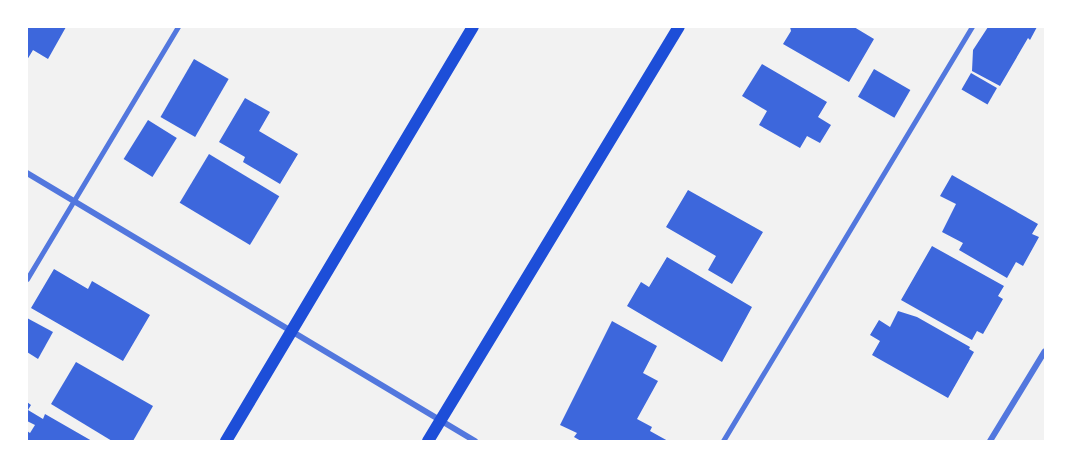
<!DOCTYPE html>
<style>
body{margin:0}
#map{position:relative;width:1072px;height:468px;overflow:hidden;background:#f2f2f2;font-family:Mulish,sans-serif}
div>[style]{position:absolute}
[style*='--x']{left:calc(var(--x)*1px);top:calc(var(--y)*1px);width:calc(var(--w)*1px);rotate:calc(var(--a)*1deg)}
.building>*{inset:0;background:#3d67dc;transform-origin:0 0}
.service>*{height:4.5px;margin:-2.25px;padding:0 2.25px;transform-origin:2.25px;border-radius:2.25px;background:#5277de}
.minor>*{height:6px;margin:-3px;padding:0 3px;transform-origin:3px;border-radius:3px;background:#5277de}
.secondary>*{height:12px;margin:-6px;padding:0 6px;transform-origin:6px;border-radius:6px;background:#1d4ed8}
span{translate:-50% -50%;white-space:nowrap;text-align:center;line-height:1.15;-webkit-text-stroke:4.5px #fff;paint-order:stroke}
.frame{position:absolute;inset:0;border:28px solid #fff;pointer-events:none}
</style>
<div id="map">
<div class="building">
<i style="clip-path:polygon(27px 27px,66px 27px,48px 59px,33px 50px,27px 60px)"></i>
<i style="clip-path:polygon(790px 27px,854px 27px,874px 39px,849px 82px,783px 44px,791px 31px)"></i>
<i style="clip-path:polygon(988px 27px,1037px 27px,1030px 40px,1028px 38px,1000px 86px,972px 71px,973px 50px)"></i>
<i style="left:194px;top:59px;width:40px;height:67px;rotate:30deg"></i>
<i style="clip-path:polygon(762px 64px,827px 102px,818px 117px,831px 125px,820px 143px,807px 136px,800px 148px,759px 125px,767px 111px,742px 96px)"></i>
<i style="left:874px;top:69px;width:42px;height:32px;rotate:30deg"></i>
<i style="left:971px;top:73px;width:30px;height:19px;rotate:30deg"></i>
<i style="clip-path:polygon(245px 98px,270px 112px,259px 131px,298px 154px,280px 184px,243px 162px,245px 157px,219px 142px)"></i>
<i style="left:148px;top:120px;width:34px;height:46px;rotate:32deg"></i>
<i style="left:209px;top:154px;width:82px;height:57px;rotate:31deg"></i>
<i style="clip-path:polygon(952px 175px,1038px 224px,1032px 234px,1039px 237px,1023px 266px,1016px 262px,1007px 278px,959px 250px,963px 243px,942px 232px,956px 204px,940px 196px)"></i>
<i style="clip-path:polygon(688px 190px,763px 232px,732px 284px,708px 270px,716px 256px,666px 227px)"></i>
<i style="clip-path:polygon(932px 246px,1004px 286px,998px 296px,1003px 299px,983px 334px,977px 331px,972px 340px,901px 300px)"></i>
<i style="clip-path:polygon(667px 257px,752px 307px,722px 362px,627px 306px,641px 282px,649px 287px)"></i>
<i style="clip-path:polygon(54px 269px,88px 289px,92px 281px,150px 315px,123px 361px,31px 308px)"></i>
<i style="clip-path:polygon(898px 311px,917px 317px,970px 347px,969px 349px,974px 352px,948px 398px,872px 355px,880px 341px,870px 335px,879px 320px,890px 327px)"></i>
<i style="clip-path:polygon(27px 318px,53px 332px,38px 359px,27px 352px)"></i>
<i style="clip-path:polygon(612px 321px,657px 346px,643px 373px,658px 381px,637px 419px,652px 427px,650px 431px,668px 441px,581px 441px,574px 437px,577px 433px,560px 425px)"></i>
<i style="clip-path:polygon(76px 362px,153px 406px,133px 441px,112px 441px,51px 404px)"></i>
<i style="clip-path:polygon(27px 402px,31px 405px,28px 410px,43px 419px,45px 414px,92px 441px,27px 441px,27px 431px,30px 433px,35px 425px,27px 421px)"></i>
</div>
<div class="service">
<i style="--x:27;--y:279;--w:294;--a:-59.1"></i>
<i style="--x:723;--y:441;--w:483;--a:-59"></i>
</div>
<div class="minor">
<i style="--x:27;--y:173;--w:522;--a:30.89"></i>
<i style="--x:990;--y:441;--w:105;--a:-58.6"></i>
</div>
<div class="secondary">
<i style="--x:226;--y:441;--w:482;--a:-59.2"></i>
<i style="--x:428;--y:441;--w:484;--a:-58.8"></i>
</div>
<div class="frame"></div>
</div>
